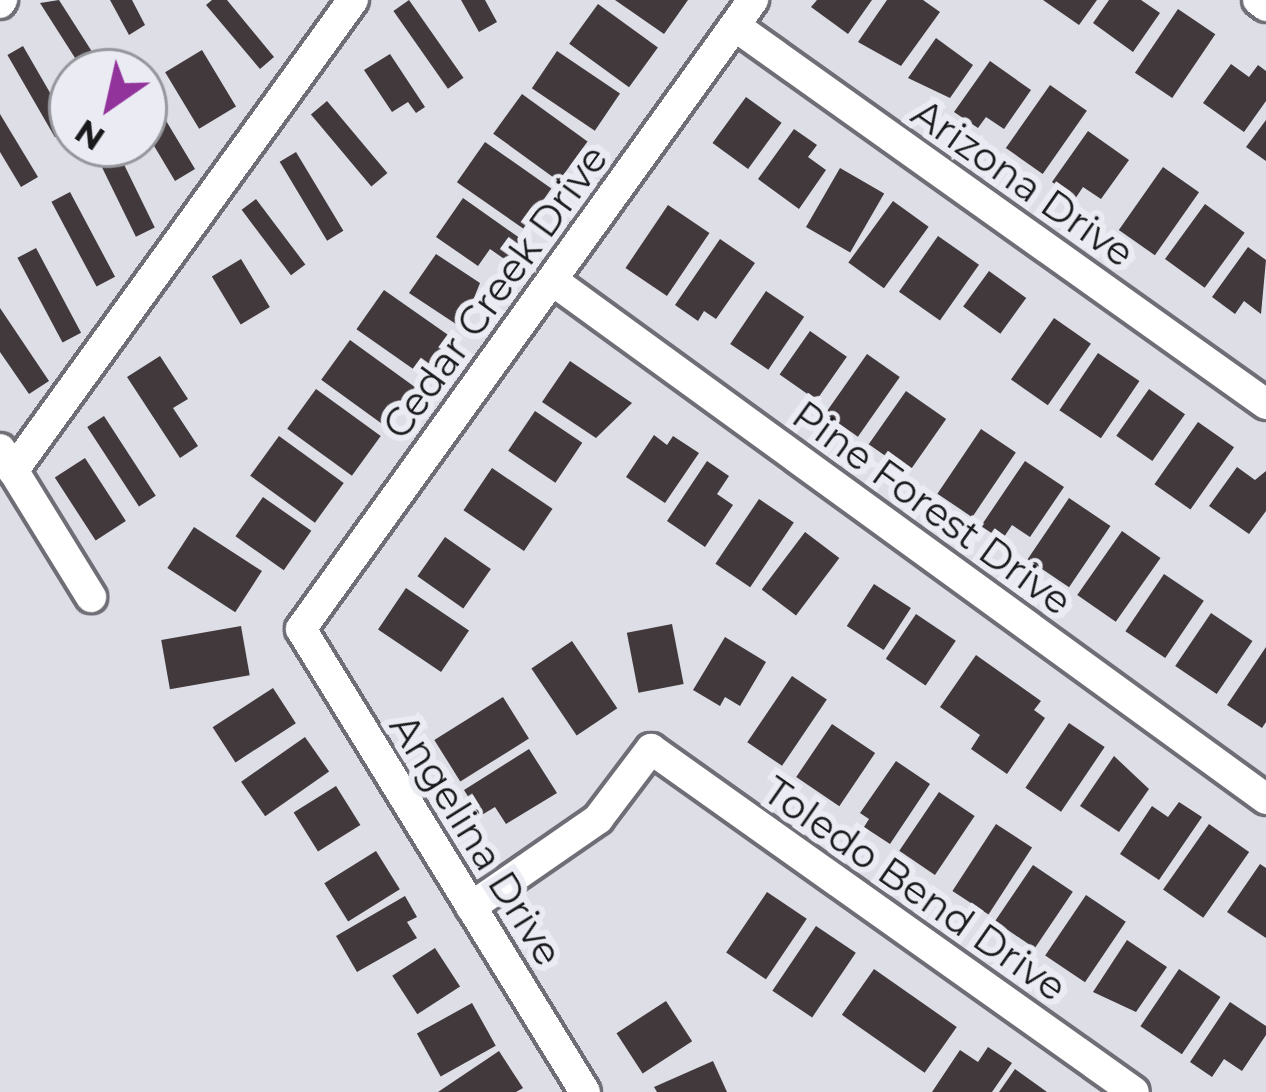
<!DOCTYPE html>
<style>
body{margin:0}
#map{position:relative;width:1266px;height:1092px;overflow:hidden;background:#dedee7;font-family:Montserrat,sans-serif}
div>[style]{position:absolute}
[style*='--x']{left:calc(var(--x)*1px);top:calc(var(--y)*1px);width:calc(var(--w)*1px);rotate:calc(var(--a)*1deg)}
.building>*{inset:0;background:#41393c;transform-origin:0 0}
.roads{filter:drop-shadow(3px 0 #6f6e76) drop-shadow(-3px 0 #6f6e76) drop-shadow(0 3px #6f6e76) drop-shadow(0 -3px #6f6e76)}
.minor>*{height:30px;margin:-15px;padding:0 15px;transform-origin:15px;border-radius:15px;background:#fff}
span{translate:-50% -50%;white-space:nowrap;text-align:center;line-height:1.15;-webkit-text-stroke:12px #ebebf4;paint-order:stroke}
.street-label{font-size:39px;color:#19191c}
.north{position:absolute;left:48px;top:48px;width:120px;height:120px;box-sizing:border-box;background:#ebebf4;border:3px solid #97979e;border-radius:50%;rotate:214deg;font-size:33px;font-weight:700;line-height:48px;text-align:center;color:#19191c}
.north::after{content:'';display:block;margin:auto;width:42px;height:54px;background:#92339c;clip-path:polygon(50% 0,100% 100%,50% 72%,0 100%)}
</style>
<div id="map">
<div class="building">
<i style="clip-path:polygon(59px 0,105px 72px,84px 72px,40px 3px)"></i>
<i style="clip-path:polygon(110px 0,132px 0,145px 25px,129px 35px)"></i>
<i style="clip-path:polygon(212px 0,227px 0,274px 57px,260px 69px,206px 5px)"></i>
<i style="left:409px;top:0;width:95px;height:19px;rotate:55deg"></i>
<i style="clip-path:polygon(461px 0,485px 0,497px 22px,479px 32px)"></i>
<i style="clip-path:polygon(615px 0,688px 0,664px 34px)"></i>
<i style="clip-path:polygon(817px 0,872px 0,848px 34px,811px 7px)"></i>
<i style="clip-path:polygon(887px 0,923px 0,940px 12px,901px 66px,858px 42px)"></i>
<i style="clip-path:polygon(1043px 0,1097px 0,1079px 25px)"></i>
<i style="clip-path:polygon(1109px 0,1141px 0,1160px 13px,1133px 52px,1093px 23px)"></i>
<i style="left:598px;top:4px;width:74px;height:49px;rotate:36deg"></i>
<i style="left:1178px;top:9px;width:45px;height:77px;rotate:34deg"></i>
<i style="clip-path:polygon(936px 38px,973px 65px,950px 98px,908px 78px)"></i>
<i style="left:23px;top:46px;width:95px;height:18px;rotate:60deg"></i>
<i style="left:202px;top:50px;width:66px;height:43px;rotate:59deg"></i>
<i style="left:557px;top:51px;width:76px;height:45px;rotate:34deg"></i>
<i style="clip-path:polygon(390px 54px,425px 107px,416px 113px,408px 102px,392px 112px,364px 70px)"></i>
<i style="clip-path:polygon(990px 61px,1031px 90px,1004px 129px,986px 117px,978px 128px,954px 112px)"></i>
<i style="clip-path:polygon(1231px 64px,1249px 77px,1258px 65px,1266px 71px,1266px 101px,1244px 132px,1203px 103px)"></i>
<i style="clip-path:polygon(144px 84px,195px 169px,175px 181px,144px 129px)"></i>
<i style="left:1050px;top:85px;width:45px;height:77px;rotate:35deg"></i>
<i style="left:522px;top:94px;width:81px;height:49px;rotate:36deg"></i>
<i style="left:746px;top:97px;width:44px;height:57px;rotate:36deg"></i>
<i style="left:327px;top:101px;width:94px;height:21px;rotate:50deg"></i>
<i style="clip-path:polygon(0 114px,38px 177px,21px 187px,0 152px)"></i>
<i style="clip-path:polygon(1266px 120px,1266px 161px,1246px 147px)"></i>
<i style="clip-path:polygon(794px 129px,817px 145px,808px 157px,826px 170px,799px 209px,758px 179px)"></i>
<i style="clip-path:polygon(1088px 131px,1129px 160px,1101px 199px,1083px 187px,1075px 199px,1052px 182px)"></i>
<i style="left:485px;top:142px;width:81px;height:49px;rotate:35deg"></i>
<i style="left:114px;top:144px;width:93px;height:21px;rotate:64deg"></i>
<i style="left:296px;top:152px;width:92px;height:19px;rotate:59deg"></i>
<i style="left:1163px;top:167px;width:44px;height:77px;rotate:35deg"></i>
<i style="left:840px;top:168px;width:51px;height:68px;rotate:30deg"></i>
<i style="left:70px;top:192px;width:96px;height:21px;rotate:62deg"></i>
<i style="clip-path:polygon(463px 198px,524px 241px,510px 263px,490px 249px,478px 266px,436px 237px)"></i>
<i style="left:256px;top:199px;width:82px;height:18px;rotate:53deg"></i>
<i style="left:893px;top:201px;width:44px;height:76px;rotate:36deg"></i>
<i style="left:1205px;top:204px;width:49px;height:68px;rotate:36deg"></i>
<i style="left:668px;top:205px;width:50px;height:76px;rotate:34deg"></i>
<i style="left:938px;top:236px;width:50px;height:68px;rotate:35deg"></i>
<i style="clip-path:polygon(720px 239px,755px 263px,716px 319px,704px 311px,698px 321px,675px 305px)"></i>
<i style="clip-path:polygon(1248px 247px,1266px 260px,1261px 314px,1244px 301px,1235px 314px,1212px 297px)"></i>
<i style="left:36px;top:248px;width:96px;height:21px;rotate:62deg"></i>
<i style="clip-path:polygon(436px 254px,480px 283px,462px 328px,409px 293px)"></i>
<i style="left:241px;top:259px;width:56px;height:34px;rotate:59deg"></i>
<i style="left:989px;top:271px;width:46px;height:44px;rotate:36deg"></i>
<i style="left:384px;top:290px;width:84px;height:48px;rotate:35deg"></i>
<i style="left:766px;top:291px;width:46px;height:64px;rotate:34deg"></i>
<i style="clip-path:polygon(0 308px,49px 381px,29px 394px,0 352px)"></i>
<i style="left:1054px;top:318px;width:45px;height:75px;rotate:35deg"></i>
<i style="left:810px;top:331px;width:45px;height:53px;rotate:35deg"></i>
<i style="left:350px;top:340px;width:81px;height:49px;rotate:36deg"></i>
<i style="left:1098px;top:353px;width:50px;height:69px;rotate:34deg"></i>
<i style="left:867px;top:354px;width:40px;height:73px;rotate:35deg"></i>
<i style="clip-path:polygon(160px 356px,188px 399px,173px 408px,198px 446px,180px 458px,127px 377px)"></i>
<i style="clip-path:polygon(570px 361px,632px 403px,596px 438px,542px 402px)"></i>
<i style="left:316px;top:389px;width:80px;height:49px;rotate:36deg"></i>
<i style="left:1149px;top:389px;width:44px;height:57px;rotate:35deg"></i>
<i style="left:906px;top:391px;width:49px;height:65px;rotate:35deg"></i>
<i style="left:535px;top:411px;width:57px;height:48px;rotate:34deg"></i>
<i style="left:104px;top:416px;width:95px;height:20px;rotate:57deg"></i>
<i style="left:1198px;top:422px;width:44px;height:76px;rotate:35deg"></i>
<i style="left:981px;top:429px;width:42px;height:78px;rotate:34deg"></i>
<i style="clip-path:polygon(654px 435px,667px 445px,673px 436px,699px 453px,665px 503px,626px 477px)"></i>
<i style="left:279px;top:436px;width:80px;height:49px;rotate:36deg"></i>
<i style="left:85px;top:458px;width:75px;height:36px;rotate:57deg"></i>
<i style="clip-path:polygon(707px 461px,729px 476px,717px 494px,733px 505px,705px 547px,667px 521px)"></i>
<i style="clip-path:polygon(1025px 461px,1064px 487px,1030px 537px,1012px 525px,1002px 540px,981px 526px)"></i>
<i style="clip-path:polygon(1237px 467px,1255px 480px,1266px 471px,1266px 511px,1249px 534px,1209px 506px)"></i>
<i style="left:492px;top:468px;width:73px;height:51px;rotate:34deg"></i>
<i style="left:263px;top:497px;width:59px;height:48px;rotate:35deg"></i>
<i style="left:1069px;top:498px;width:50px;height:74px;rotate:34deg"></i>
<i style="left:759px;top:499px;width:42px;height:78px;rotate:34deg"></i>
<i style="left:194px;top:527px;width:81px;height:49px;rotate:33deg"></i>
<i style="left:1122px;top:531px;width:47px;height:78px;rotate:35deg"></i>
<i style="left:805px;top:532px;width:43px;height:72px;rotate:37deg"></i>
<i style="left:445px;top:537px;width:56px;height:48px;rotate:35deg"></i>
<i style="left:1164px;top:574px;width:48px;height:69px;rotate:34deg"></i>
<i style="left:874px;top:584px;width:44px;height:50px;rotate:33deg"></i>
<i style="left:406px;top:588px;width:76px;height:50px;rotate:34deg"></i>
<i style="left:1211px;top:613px;width:50px;height:64px;rotate:34deg"></i>
<i style="left:916px;top:614px;width:48px;height:54px;rotate:34deg"></i>
<i style="left:672px;top:624px;width:61px;height:46px;rotate:79deg"></i>
<i style="left:241px;top:626px;width:50px;height:81px;rotate:80deg"></i>
<i style="clip-path:polygon(725px 637px,766px 662px,740px 706px,725px 697px,720px 706px,693px 690px)"></i>
<i style="left:572px;top:641px;width:81px;height:49px;rotate:56deg"></i>
<i style="clip-path:polygon(1266px 647px,1266px 722px,1262px 728px,1227px 705px)"></i>
<i style="clip-path:polygon(976px 655px,1041px 701px,1034px 710px,1045px 718px,1007px 774px,971px 749px,980px 735px,940px 707px)"></i>
<i style="left:792px;top:676px;width:42px;height:80px;rotate:34deg"></i>
<i style="left:273px;top:688px;width:42px;height:72px;rotate:57deg"></i>
<i style="left:503px;top:697px;width:49px;height:81px;rotate:58deg"></i>
<i style="left:1069px;top:723px;width:43px;height:78px;rotate:34deg"></i>
<i style="left:832px;top:724px;width:52px;height:64px;rotate:34deg"></i>
<i style="left:305px;top:737px;width:42px;height:78px;rotate:55deg"></i>
<i style="clip-path:polygon(529px 749px,557px 793px,506px 824px,495px 807px,480px 816px,464px 790px)"></i>
<i style="clip-path:polygon(1114px 756px,1149px 789px,1119px 832px,1080px 806px)"></i>
<i style="clip-path:polygon(896px 761px,930px 784px,890px 844px,864px 827px,869px 819px,860px 813px)"></i>
<i style="left:336px;top:786px;width:46px;height:50px;rotate:58deg"></i>
<i style="left:939px;top:792px;width:43px;height:71px;rotate:34deg"></i>
<i style="clip-path:polygon(1179px 802px,1202px 817px,1159px 880px,1120px 854px,1152px 806px,1168px 817px)"></i>
<i style="left:996px;top:824px;width:43px;height:80px;rotate:33deg"></i>
<i style="left:1209px;top:824px;width:49px;height:80px;rotate:35deg"></i>
<i style="left:376px;top:851px;width:45px;height:61px;rotate:58deg"></i>
<i style="clip-path:polygon(1260px 864px,1266px 868px,1266px 938px,1227px 912px)"></i>
<i style="left:1033px;top:865px;width:48px;height:68px;rotate:34deg"></i>
<i style="left:767px;top:892px;width:48px;height:73px;rotate:34deg"></i>
<i style="left:1086px;top:895px;width:48px;height:73px;rotate:34deg"></i>
<i style="clip-path:polygon(405px 896px,417px 917px,407px 922px,417px 938px,357px 972px,336px 936px)"></i>
<i style="left:816px;top:926px;width:48px;height:78px;rotate:34deg"></i>
<i style="clip-path:polygon(1127px 940px,1167px 967px,1136px 1012px,1093px 992px)"></i>
<i style="left:435px;top:948px;width:46px;height:51px;rotate:57deg"></i>
<i style="left:874px;top:969px;width:101px;height:56px;rotate:35deg"></i>
<i style="left:1179px;top:969px;width:50px;height:69px;rotate:34deg"></i>
<i style="left:666px;top:1001px;width:48px;height:59px;rotate:57deg"></i>
<i style="clip-path:polygon(1230px 1002px,1266px 1026px,1266px 1035px,1242px 1071px,1224px 1059px,1212px 1077px,1190px 1062px)"></i>
<i style="left:472px;top:1003px;width:49px;height:63px;rotate:61deg"></i>
<i style="clip-path:polygon(988px 1047px,1012px 1063px,992px 1092px,932px 1092px,960px 1050px,978px 1062px)"></i>
<i style="clip-path:polygon(499px 1051px,523px 1088px,516px 1092px,438px 1092px)"></i>
<i style="clip-path:polygon(713px 1061px,727px 1092px,657px 1092px,654px 1087px)"></i>
<i style="clip-path:polygon(1015px 1069px,1047px 1092px,999px 1092px)"></i>
</div>
<div class="roads">
<div class="minor">
<i style="--x:1258;--y:0;--w:10;--a:37"></i>
<i style="--x:0;--y:3;--w:4;--a:-56"></i>
<i style="--x:735;--y:26;--w:652;--a:35.45"></i>
<i style="--x:552;--y:280;--w:883;--a:36.01"></i>
<i style="--x:0;--y:449;--w:174;--a:58.4"></i>
<i style="--x:13;--y:471;--w:581;--a:-54.18"></i>
<i style="--x:471;--y:907;--w:155;--a:-34.7"></i>
<i style="--x:598;--y:819;--w:88;--a:-52.9"></i>
<i style="--x:651;--y:749;--w:592;--a:35.38"></i>
<i style="--x:585;--y:1092;--w:543;--a:-121.52"></i>
<i style="--x:301;--y:629;--w:775;--a:-54.3"></i>
</div>
</div>
<div class="street-label">
<span style="left:1023px;top:183px;rotate:35deg">Arizona Drive</span>
<span style="left:495px;top:292px;rotate:-54deg">Cedar Creek Drive</span>
<span style="left:932px;top:508px;rotate:36deg">Pine Forest Drive</span>
<span style="left:476px;top:840px;rotate:58deg">Angelina Drive</span>
<span style="left:915px;top:889px;rotate:35deg">Toledo Bend Drive</span>
</div>
<div class="north">N</div>
</div>
